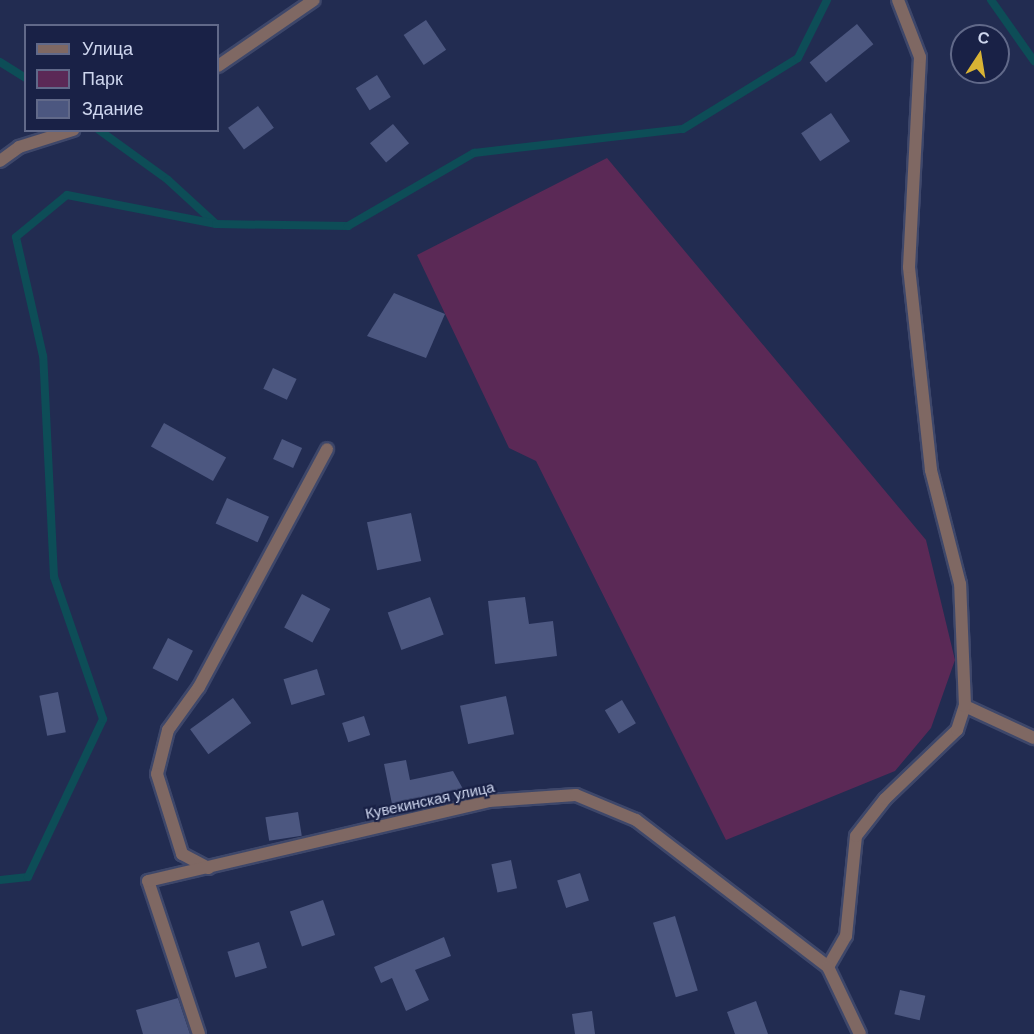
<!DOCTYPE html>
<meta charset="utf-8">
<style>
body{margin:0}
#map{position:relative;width:1034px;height:1034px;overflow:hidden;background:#222c51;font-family:"DM Sans",sans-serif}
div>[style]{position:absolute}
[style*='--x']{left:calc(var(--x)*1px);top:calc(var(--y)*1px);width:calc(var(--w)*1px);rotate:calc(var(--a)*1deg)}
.green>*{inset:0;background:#5b2956}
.stream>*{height:8px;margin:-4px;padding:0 4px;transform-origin:4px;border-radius:4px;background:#0d4d57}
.building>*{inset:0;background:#4c5780;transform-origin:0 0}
.roads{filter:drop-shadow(2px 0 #3e476a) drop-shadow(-2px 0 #3e476a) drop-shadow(0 2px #3e476a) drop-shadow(0 -2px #3e476a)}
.lane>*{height:12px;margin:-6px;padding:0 6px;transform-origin:6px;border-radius:6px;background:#7f6863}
.street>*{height:12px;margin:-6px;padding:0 6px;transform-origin:6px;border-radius:6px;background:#7f6863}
span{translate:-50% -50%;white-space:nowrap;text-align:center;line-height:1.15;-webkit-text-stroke:4.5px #192146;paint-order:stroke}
.street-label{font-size:15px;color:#ced6ee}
.legend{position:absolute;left:24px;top:24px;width:195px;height:108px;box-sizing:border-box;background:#192146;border:2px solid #616989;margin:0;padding:8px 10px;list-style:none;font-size:18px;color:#ced6ee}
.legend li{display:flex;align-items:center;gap:12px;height:30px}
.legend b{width:30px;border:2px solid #616989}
.north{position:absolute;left:950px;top:24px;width:60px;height:60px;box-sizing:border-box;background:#192146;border:2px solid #616989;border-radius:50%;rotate:12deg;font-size:16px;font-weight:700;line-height:24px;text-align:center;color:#ced6ee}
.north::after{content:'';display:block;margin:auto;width:21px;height:27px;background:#d9b334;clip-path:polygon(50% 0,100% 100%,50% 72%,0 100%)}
</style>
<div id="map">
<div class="green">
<i style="clip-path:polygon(607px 158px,926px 540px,955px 660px,931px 728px,895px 771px,726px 840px,536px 461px,509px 448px,417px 255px)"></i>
</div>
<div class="stream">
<i style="--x:991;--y:0;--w:75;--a:54.8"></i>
<i style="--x:0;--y:62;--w:31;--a:32"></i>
<i style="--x:99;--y:130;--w:85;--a:35.9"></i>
<i style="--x:168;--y:180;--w:64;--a:42.5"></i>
<i style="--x:0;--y:880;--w:28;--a:-6"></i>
<i style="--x:28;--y:877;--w:175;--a:-64.6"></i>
<i style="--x:103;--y:719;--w:150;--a:-109"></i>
<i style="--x:54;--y:577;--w:221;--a:-92.8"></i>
<i style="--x:43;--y:356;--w:122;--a:-102.8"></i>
<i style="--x:16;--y:237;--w:66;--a:-39.5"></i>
<i style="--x:67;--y:195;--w:152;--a:11"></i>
<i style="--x:216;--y:224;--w:132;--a:0.9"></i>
<i style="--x:348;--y:226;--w:146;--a:-30.1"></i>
<i style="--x:474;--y:153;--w:210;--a:-6.6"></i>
<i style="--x:683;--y:129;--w:135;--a:-31.7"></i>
<i style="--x:798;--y:58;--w:65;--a:-63.4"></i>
</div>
<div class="building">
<i style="left:426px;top:20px;width:36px;height:27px;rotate:56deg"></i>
<i style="left:857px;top:24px;width:26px;height:61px;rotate:51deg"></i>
<i style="left:377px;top:75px;width:26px;height:25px;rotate:58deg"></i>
<i style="left:258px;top:106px;width:27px;height:37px;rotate:54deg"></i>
<i style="left:831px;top:113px;width:34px;height:36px;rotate:56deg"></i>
<i style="left:393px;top:124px;width:25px;height:30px;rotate:50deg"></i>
<i style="clip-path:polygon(394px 293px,445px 314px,426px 358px,367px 336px)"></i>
<i style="left:273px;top:368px;width:26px;height:23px;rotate:25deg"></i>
<i style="left:164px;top:423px;width:71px;height:27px;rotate:29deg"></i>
<i style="left:282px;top:439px;width:22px;height:22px;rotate:24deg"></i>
<i style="left:227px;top:498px;width:46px;height:28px;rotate:24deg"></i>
<i style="left:411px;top:513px;width:49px;height:45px;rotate:78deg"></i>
<i style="left:302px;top:594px;width:32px;height:38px;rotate:28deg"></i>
<i style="left:430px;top:597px;width:40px;height:45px;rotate:70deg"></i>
<i style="clip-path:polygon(525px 597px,529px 624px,553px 621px,557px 656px,495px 664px,488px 601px)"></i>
<i style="left:168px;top:638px;width:28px;height:34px;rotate:27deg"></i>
<i style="left:317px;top:669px;width:27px;height:35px;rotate:73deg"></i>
<i style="left:58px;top:692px;width:41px;height:19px;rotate:79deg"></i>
<i style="left:506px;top:696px;width:39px;height:47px;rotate:78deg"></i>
<i style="left:233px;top:698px;width:31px;height:53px;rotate:54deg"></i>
<i style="left:622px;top:700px;width:27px;height:20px;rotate:59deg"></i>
<i style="left:364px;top:716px;width:20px;height:23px;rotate:72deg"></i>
<i style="clip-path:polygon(406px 760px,410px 780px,453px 771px,463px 789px,392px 804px,384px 764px)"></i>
<i style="left:298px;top:812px;width:24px;height:33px;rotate:81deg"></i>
<i style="left:511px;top:860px;width:29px;height:20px;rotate:78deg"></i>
<i style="left:580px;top:873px;width:29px;height:24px;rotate:72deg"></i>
<i style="left:323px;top:900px;width:37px;height:35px;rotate:71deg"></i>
<i style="left:675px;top:916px;width:78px;height:23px;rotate:73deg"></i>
<i style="clip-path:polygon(444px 937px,451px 956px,415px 970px,429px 1000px,406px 1011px,392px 978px,381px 983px,374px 967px)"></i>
<i style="left:259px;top:942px;width:27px;height:33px;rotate:73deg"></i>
<i style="left:900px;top:990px;width:26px;height:25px;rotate:13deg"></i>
<i style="clip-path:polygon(178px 998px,190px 1034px,143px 1034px,136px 1010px)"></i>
<i style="clip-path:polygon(756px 1001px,768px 1034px,735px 1034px,727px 1012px)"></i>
<i style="clip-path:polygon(592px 1011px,595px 1034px,575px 1034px,572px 1014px)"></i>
</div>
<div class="roads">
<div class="lane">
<i style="--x:965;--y:706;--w:76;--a:24.9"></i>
<i style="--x:168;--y:730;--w:53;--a:-54.2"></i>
<i style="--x:199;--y:687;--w:270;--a:-61.7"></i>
<i style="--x:828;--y:967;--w:36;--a:-60"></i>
<i style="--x:846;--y:936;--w:100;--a:-84.3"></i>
<i style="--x:856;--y:836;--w:47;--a:-51.9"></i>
<i style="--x:885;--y:799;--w:100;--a:-43.8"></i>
<i style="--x:957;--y:730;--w:25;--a:-72"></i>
<i style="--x:965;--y:706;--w:122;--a:-92.3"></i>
<i style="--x:960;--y:584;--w:118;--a:-104.3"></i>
<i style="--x:931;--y:470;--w:204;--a:-96.2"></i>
<i style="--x:909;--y:267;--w:210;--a:-87"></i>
<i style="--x:920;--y:57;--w:61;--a:-111.1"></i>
</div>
<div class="street">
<i style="--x:218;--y:66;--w:116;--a:-34.5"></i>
<i style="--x:0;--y:161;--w:24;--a:-36"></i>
<i style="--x:19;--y:147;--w:57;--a:-17.5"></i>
<i style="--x:168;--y:730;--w:45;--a:104"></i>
<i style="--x:157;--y:774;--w:84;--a:72.6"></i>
<i style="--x:182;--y:854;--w:30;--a:28"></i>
<i style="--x:199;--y:1034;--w:161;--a:-108.4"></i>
<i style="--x:148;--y:881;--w:350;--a:-13.2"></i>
<i style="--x:489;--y:801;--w:87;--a:-3.9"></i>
<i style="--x:576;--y:795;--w:65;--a:22.6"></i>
<i style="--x:636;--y:820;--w:242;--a:37.4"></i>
<i style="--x:828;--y:967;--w:74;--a:64.5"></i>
</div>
</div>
<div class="street-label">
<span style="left:430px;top:801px;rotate:-12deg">Кувекинская улица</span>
</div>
<ul class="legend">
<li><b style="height:8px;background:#7f6863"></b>Улица</li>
<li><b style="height:16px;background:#5b2956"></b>Парк</li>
<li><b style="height:16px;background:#4c5780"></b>Здание</li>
</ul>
<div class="north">С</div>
</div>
